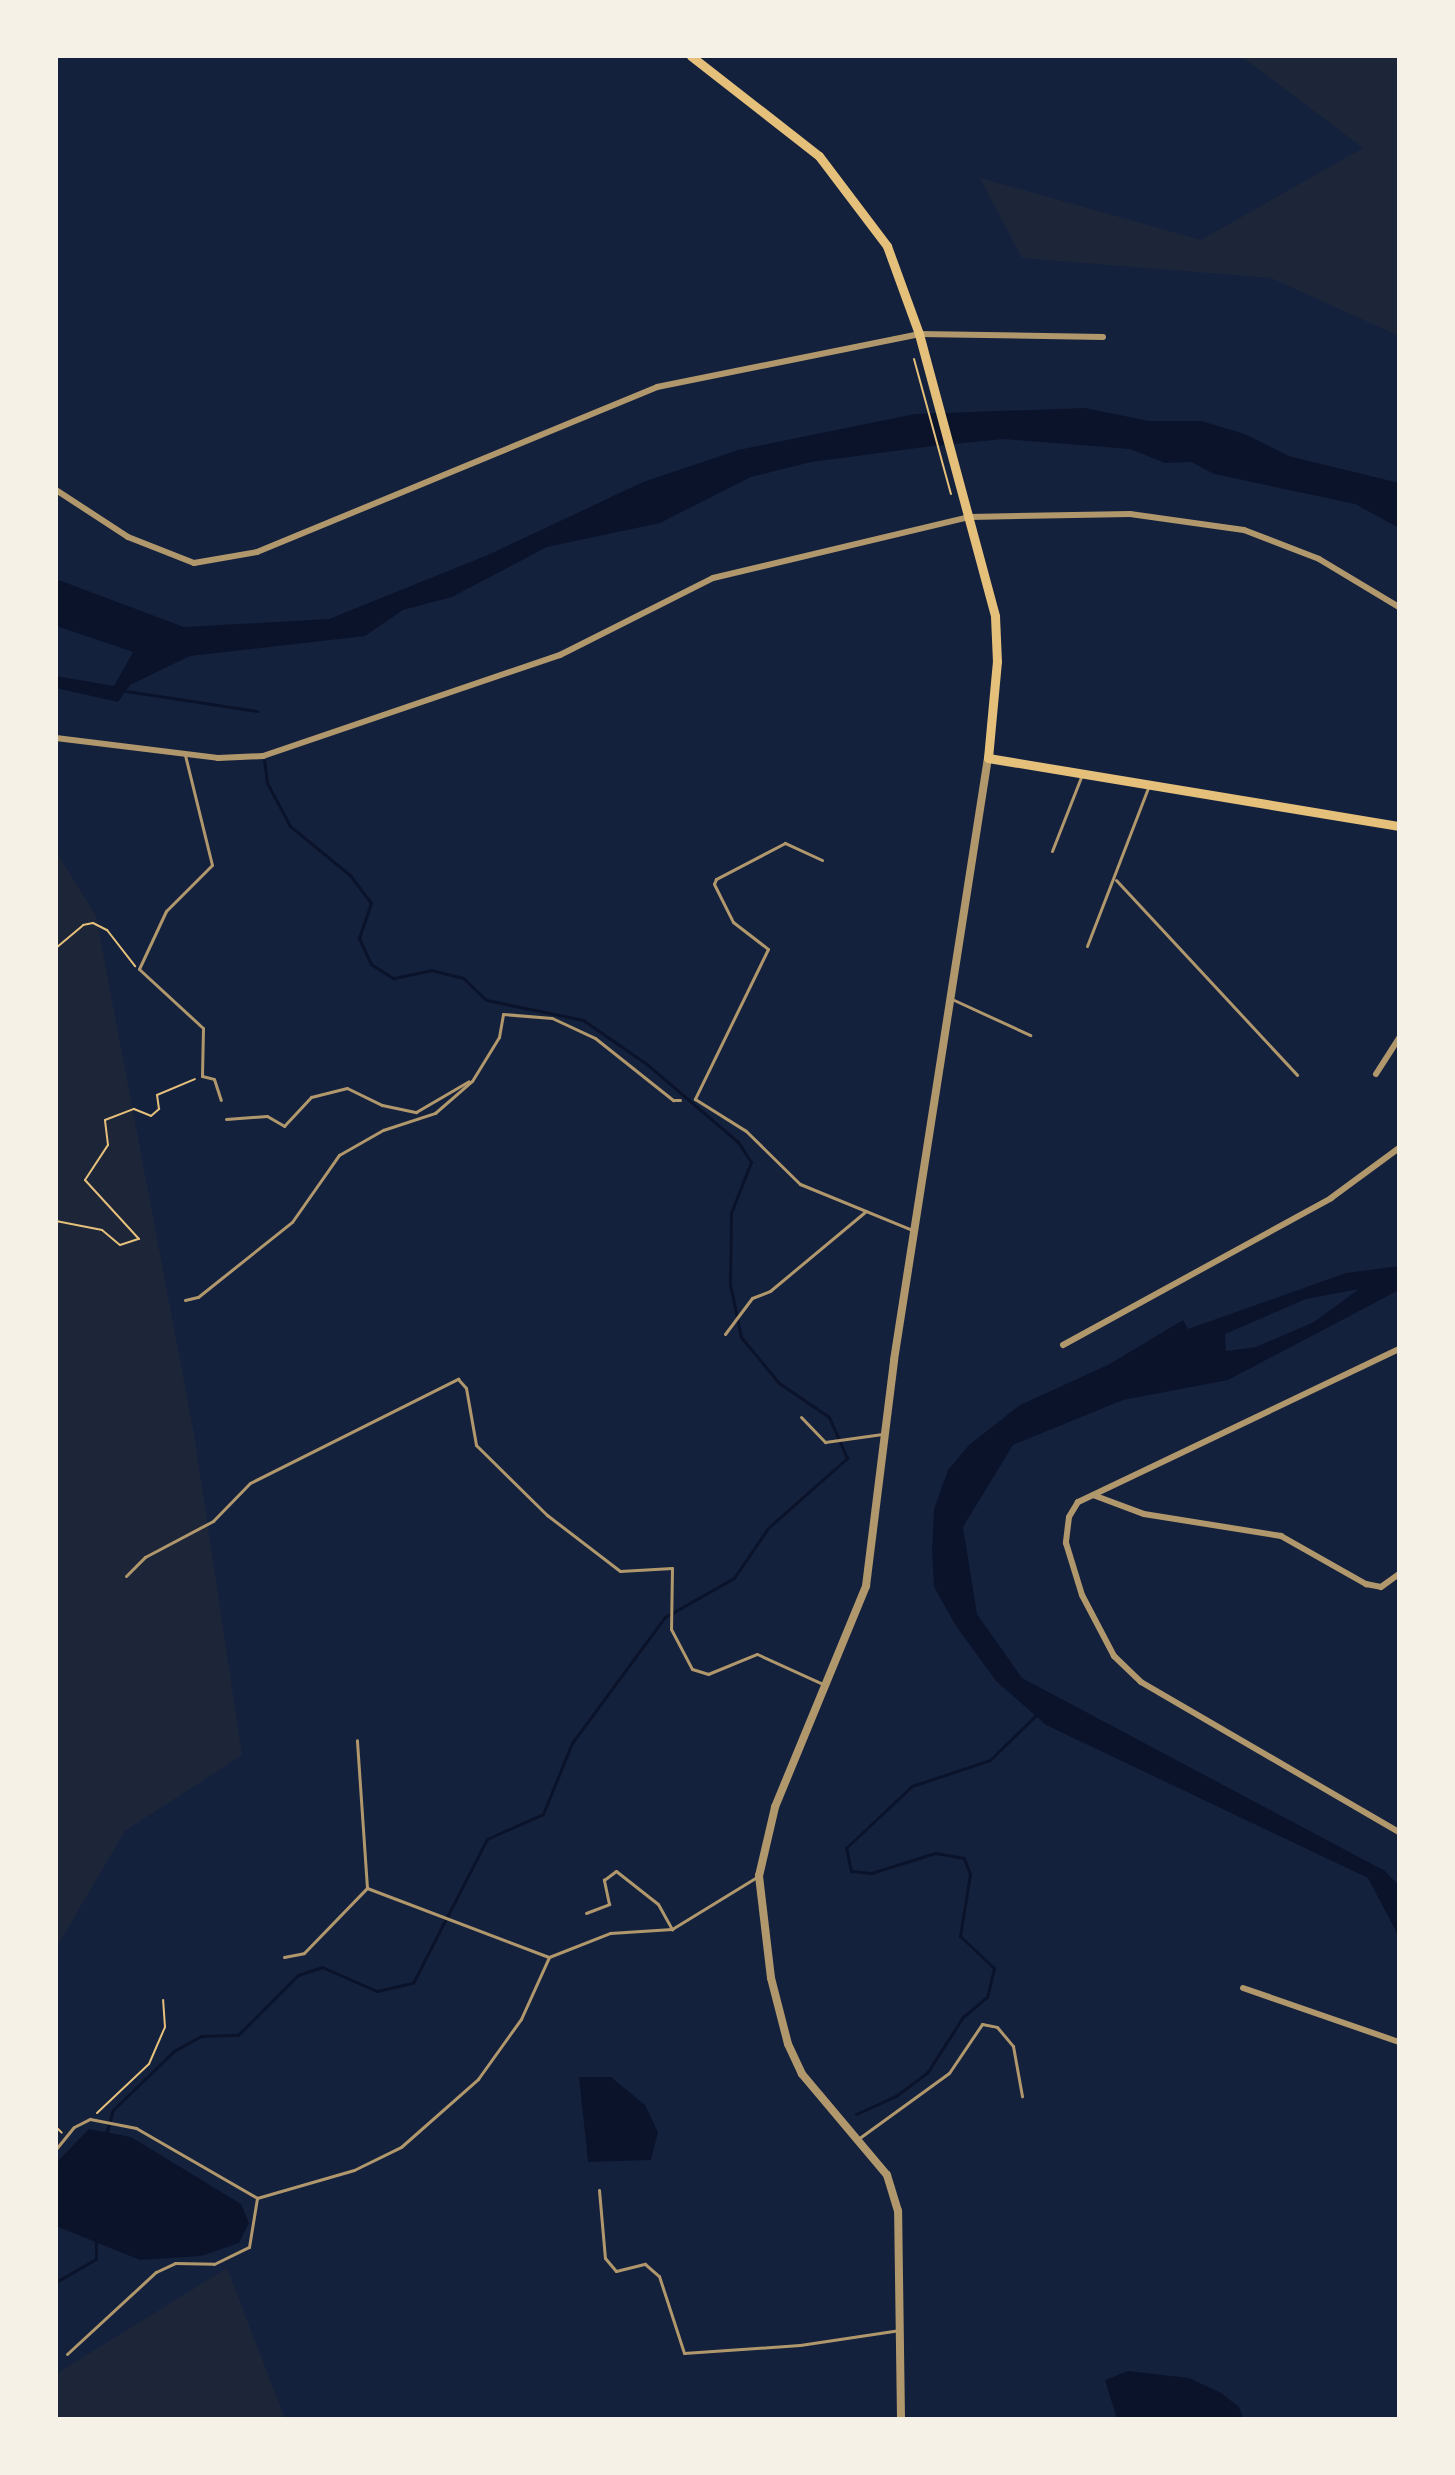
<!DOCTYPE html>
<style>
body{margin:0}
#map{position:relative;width:1455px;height:2475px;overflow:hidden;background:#14213d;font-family:"Crimson Pro",serif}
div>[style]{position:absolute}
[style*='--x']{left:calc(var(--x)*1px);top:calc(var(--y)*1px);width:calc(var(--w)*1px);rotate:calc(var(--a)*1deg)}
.green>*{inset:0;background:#1d2539}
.water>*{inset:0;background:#0b132b}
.stream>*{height:3px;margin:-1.5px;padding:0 1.5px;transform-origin:1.5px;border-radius:1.5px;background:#0b132b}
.path>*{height:2px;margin:-1px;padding:0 1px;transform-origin:1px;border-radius:1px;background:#e5c07b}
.service>*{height:3px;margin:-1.5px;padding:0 1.5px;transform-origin:1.5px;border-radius:1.5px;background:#b1986c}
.minor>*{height:6px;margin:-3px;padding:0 3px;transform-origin:3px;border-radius:3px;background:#b1986c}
.tertiary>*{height:8px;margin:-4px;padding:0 4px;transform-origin:4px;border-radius:4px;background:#b1986c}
.secondary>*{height:9px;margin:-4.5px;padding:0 4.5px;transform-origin:4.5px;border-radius:4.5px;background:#e5c07b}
span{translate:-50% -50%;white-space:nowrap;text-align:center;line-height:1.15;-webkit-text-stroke:8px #f6f1e7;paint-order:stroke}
.frame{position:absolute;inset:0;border:58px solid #f6f1e7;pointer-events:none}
</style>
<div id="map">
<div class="green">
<i style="clip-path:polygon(1241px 56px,1399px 56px,1399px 336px,1271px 278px,1022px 258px,980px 178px,1201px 240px,1363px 148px)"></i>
<i style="clip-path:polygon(56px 851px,96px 916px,194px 1434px,242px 1755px,125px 1831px,56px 1948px)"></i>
<i style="clip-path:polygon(227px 2268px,285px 2419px,56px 2419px,56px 2374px)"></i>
</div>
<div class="water">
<i style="clip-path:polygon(1085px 408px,1149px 421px,1201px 421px,1245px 434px,1289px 456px,1399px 483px,1399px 528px,1355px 504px,1214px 474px,1191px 462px,1165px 463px,1130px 449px,1003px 439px,925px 447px,811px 462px,751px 477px,660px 523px,547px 547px,452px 597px,403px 610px,365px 636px,190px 656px,130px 685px,118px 702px,56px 688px,56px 676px,114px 686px,133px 652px,56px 626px,56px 579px,184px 627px,329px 619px,490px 554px,643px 482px,738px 450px,915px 414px)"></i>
<i style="clip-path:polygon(evenodd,1399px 1266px,1399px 1290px,1228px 1380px,1123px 1400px,1013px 1445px,963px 1527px,977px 1614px,1022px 1678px,1385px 1871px,1399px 1886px,1399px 1937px,1368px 1878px,1046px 1725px,996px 1681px,956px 1626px,934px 1587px,932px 1550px,934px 1509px,948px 1470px,969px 1445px,1020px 1405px,1108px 1365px,1183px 1320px,1188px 1329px,1346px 1273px,1399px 1266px,1359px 1289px,1314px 1322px,1256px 1347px,1226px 1351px,1225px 1334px,1306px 1299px,1359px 1289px)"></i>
<i style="clip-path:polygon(579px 2077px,611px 2077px,645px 2105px,658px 2132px,651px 2160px,588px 2162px)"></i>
<i style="clip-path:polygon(89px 2129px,131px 2137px,241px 2204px,249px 2223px,239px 2243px,201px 2256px,140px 2260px,56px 2226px,56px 2163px)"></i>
<i style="clip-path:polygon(1128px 2371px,1189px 2378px,1221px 2393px,1239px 2407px,1243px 2418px,1117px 2419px,1105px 2380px)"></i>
</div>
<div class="stream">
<i style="--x:126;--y:691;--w:133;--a:8.7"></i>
<i style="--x:856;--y:2114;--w:44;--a:-24.2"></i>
<i style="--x:896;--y:2096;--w:39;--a:-37"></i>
<i style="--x:927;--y:2073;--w:67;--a:-57.3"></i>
<i style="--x:963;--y:2017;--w:31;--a:-40"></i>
<i style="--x:987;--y:1997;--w:30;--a:-76"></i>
<i style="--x:994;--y:1968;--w:47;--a:-136.7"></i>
<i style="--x:960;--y:1936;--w:63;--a:-80.8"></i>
<i style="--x:970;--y:1874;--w:17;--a:-111"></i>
<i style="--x:964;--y:1858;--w:29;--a:-170"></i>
<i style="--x:935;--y:1853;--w:67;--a:162.6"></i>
<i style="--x:871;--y:1873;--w:20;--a:-174"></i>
<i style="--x:851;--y:1871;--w:24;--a:-102"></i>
<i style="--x:846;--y:1848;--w:91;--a:-43.2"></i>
<i style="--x:912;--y:1786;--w:82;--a:-18.4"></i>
<i style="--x:990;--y:1760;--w:66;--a:-44.4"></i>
<i style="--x:106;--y:2134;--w:25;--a:-74"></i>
<i style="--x:113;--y:2110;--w:85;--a:-44"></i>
<i style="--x:174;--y:2051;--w:31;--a:-29"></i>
<i style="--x:201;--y:2036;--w:37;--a:-2"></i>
<i style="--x:238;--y:2035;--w:85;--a:-45"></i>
<i style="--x:298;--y:1975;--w:25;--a:-18"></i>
<i style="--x:322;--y:1967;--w:60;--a:23.6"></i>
<i style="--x:377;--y:1991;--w:37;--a:-13"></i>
<i style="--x:413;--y:1983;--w:162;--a:-62.8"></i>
<i style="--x:487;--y:1839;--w:61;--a:-24.1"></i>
<i style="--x:543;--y:1814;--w:77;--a:-67.8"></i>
<i style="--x:572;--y:1743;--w:157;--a:-53.6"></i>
<i style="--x:665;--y:1617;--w:79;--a:-29.5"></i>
<i style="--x:734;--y:1578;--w:60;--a:-55.8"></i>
<i style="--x:768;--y:1528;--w:106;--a:-41.5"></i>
<i style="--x:847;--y:1458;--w:45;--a:-113.7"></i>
<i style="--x:829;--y:1417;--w:60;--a:-145.8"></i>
<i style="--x:779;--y:1383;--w:60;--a:-129.6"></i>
<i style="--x:741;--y:1337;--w:54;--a:-101.7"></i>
<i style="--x:730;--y:1284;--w:71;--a:-89.2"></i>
<i style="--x:731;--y:1213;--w:55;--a:-68.6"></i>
<i style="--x:751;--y:1162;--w:24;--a:-123"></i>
<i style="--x:738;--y:1142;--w:118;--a:-139.5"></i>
<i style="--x:648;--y:1065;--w:79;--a:-145.3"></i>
<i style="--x:583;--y:1020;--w:99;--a:-168.3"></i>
<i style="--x:486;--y:1000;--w:32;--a:-136"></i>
<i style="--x:463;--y:978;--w:32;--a:-166"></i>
<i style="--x:432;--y:970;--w:40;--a:168"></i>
<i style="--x:393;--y:978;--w:26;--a:-148"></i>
<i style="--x:371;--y:964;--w:29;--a:-115"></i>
<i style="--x:359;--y:938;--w:37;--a:-71"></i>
<i style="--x:371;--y:903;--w:34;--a:-127"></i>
<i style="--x:351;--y:876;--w:79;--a:-140.7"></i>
<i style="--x:290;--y:826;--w:49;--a:-118.1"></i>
<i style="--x:267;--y:783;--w:23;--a:-97"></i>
<i style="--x:56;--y:2282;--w:46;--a:-29.9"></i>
<i style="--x:96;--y:2259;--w:19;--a:-90"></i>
</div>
<div class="path">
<i style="--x:914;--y:359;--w:140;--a:74.7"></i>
<i style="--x:56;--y:948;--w:35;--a:-40"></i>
<i style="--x:83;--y:925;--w:10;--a:-11"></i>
<i style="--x:93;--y:923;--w:16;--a:27"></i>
<i style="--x:107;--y:930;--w:46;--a:52.1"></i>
<i style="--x:56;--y:1221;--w:47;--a:11.1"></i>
<i style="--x:102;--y:1230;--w:23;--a:40"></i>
<i style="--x:120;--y:1245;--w:20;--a:-18"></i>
<i style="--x:139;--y:1239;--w:80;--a:-132.5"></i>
<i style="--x:85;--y:1180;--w:42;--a:-56.7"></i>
<i style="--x:108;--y:1145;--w:25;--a:-97"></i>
<i style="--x:105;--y:1120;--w:31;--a:-21"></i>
<i style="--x:134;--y:1109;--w:18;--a:22"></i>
<i style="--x:151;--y:1116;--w:11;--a:-41"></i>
<i style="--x:159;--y:1109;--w:14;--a:-98"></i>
<i style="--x:157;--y:1095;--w:41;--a:-22.8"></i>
<i style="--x:97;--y:2113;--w:71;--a:-43.3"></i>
<i style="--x:149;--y:2064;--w:40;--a:-66.6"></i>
<i style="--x:165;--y:2027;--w:27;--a:-94"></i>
<i style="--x:56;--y:2127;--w:8;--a:45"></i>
</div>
<div class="service">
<i style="--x:185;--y:755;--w:113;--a:76.2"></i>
<i style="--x:212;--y:865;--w:65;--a:135"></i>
<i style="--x:166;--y:911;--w:64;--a:115"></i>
<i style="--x:139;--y:969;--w:87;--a:42.7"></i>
<i style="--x:203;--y:1028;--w:48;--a:91.2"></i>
<i style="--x:202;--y:1076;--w:12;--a:14"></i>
<i style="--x:214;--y:1079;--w:22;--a:72"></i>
<i style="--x:1052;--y:851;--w:79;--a:-68.6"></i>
<i style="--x:822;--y:860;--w:41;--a:-155.3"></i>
<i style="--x:785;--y:843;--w:78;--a:152.4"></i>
<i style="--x:716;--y:879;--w:5;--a:112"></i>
<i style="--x:714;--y:884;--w:42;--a:63.4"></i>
<i style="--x:733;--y:922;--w:44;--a:37.6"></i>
<i style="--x:768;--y:949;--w:167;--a:116"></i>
<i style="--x:695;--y:1099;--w:60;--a:32.1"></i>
<i style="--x:746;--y:1131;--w:76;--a:44.5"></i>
<i style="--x:800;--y:1184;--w:121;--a:22.3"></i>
<i style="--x:1116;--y:880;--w:266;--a:47.1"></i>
<i style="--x:1087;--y:946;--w:169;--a:-68.9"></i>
<i style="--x:954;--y:1000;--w:84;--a:24.7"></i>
<i style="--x:226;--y:1119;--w:41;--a:-4.2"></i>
<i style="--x:267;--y:1116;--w:20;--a:30"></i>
<i style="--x:284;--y:1126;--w:40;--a:-47"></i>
<i style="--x:311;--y:1097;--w:37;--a:-14"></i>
<i style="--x:347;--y:1088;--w:39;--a:26"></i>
<i style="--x:382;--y:1105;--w:35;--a:12"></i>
<i style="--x:416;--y:1112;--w:61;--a:-30.3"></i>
<i style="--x:185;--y:1300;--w:13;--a:-13"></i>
<i style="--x:198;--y:1297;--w:120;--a:-38.6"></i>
<i style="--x:292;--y:1222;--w:82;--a:-55"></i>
<i style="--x:339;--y:1155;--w:51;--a:-29.6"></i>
<i style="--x:383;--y:1130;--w:55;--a:-18.1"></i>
<i style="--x:435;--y:1113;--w:49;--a:-40.9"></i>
<i style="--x:472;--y:1081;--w:52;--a:-58.5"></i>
<i style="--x:499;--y:1037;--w:23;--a:-80"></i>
<i style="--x:503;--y:1014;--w:49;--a:4.7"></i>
<i style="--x:552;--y:1018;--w:47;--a:24.9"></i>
<i style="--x:595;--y:1038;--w:100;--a:38.5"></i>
<i style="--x:673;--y:1100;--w:7;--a:0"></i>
<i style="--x:725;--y:1334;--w:45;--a:-53.1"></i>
<i style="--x:752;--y:1298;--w:19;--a:-21"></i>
<i style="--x:770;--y:1291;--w:125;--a:-39.8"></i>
<i style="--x:801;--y:1417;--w:35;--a:46"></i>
<i style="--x:825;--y:1442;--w:58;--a:-8"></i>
<i style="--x:126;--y:1576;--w:27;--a:-45"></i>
<i style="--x:145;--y:1557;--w:77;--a:-27.9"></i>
<i style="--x:213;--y:1521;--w:53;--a:-45.8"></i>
<i style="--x:250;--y:1483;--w:233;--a:-26.6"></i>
<i style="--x:458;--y:1379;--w:12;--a:48"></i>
<i style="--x:466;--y:1388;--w:58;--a:80"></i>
<i style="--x:476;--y:1445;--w:100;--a:44.6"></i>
<i style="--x:547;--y:1515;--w:92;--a:37.5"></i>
<i style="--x:620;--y:1571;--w:52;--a:-3.3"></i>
<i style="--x:672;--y:1568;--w:61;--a:90.9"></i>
<i style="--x:671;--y:1629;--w:45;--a:62.3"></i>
<i style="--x:692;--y:1669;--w:17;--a:17"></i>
<i style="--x:708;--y:1674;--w:53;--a:-22.2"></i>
<i style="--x:757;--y:1654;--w:75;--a:24.5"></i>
<i style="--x:367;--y:1888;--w:195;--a:20.8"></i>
<i style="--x:586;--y:1913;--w:25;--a:-21"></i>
<i style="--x:609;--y:1904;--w:25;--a:-102"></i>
<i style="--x:604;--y:1880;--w:15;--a:-37"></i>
<i style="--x:616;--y:1871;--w:53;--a:38.2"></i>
<i style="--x:658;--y:1904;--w:29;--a:61"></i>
<i style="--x:284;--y:1957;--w:20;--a:-11"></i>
<i style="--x:304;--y:1953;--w:91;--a:-45.9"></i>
<i style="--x:367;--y:1888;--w:148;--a:-93.9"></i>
<i style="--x:549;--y:1957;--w:66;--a:-21.5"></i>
<i style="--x:610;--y:1933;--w:62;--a:-3.7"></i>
<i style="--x:672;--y:1929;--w:100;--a:-31.5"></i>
<i style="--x:858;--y:2139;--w:112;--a:-36"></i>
<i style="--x:949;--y:2073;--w:59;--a:-56"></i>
<i style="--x:982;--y:2024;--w:15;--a:11"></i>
<i style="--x:997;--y:2027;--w:25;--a:50"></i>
<i style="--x:1013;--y:2046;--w:51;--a:79.8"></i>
<i style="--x:56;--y:2149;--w:28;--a:-51"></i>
<i style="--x:74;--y:2127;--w:18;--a:-27"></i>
<i style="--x:90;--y:2119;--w:47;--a:11.1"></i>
<i style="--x:136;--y:2128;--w:140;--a:30"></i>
<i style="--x:257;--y:2198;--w:101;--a:-16.1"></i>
<i style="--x:354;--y:2170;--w:52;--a:-26.1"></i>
<i style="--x:401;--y:2147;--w:103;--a:-41.4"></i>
<i style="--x:478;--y:2079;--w:74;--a:-54.4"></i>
<i style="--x:521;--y:2019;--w:68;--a:-65.7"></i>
<i style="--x:599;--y:2190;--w:68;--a:85"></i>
<i style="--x:605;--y:2258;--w:17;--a:50"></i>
<i style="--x:616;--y:2271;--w:30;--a:-14"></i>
<i style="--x:645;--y:2264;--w:18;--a:41"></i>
<i style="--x:659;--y:2276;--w:81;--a:72"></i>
<i style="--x:684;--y:2353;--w:116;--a:-3.9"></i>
<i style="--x:800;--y:2345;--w:101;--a:-8.5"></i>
<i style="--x:67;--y:2354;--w:121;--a:-42.7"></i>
<i style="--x:156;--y:2272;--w:21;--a:-25"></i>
<i style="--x:175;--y:2263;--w:39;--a:1"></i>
<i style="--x:214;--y:2264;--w:39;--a:-26"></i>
<i style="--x:249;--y:2247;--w:50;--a:-80.7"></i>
</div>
<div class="minor">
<i style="--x:56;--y:490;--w:86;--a:33.1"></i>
<i style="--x:128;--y:537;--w:71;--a:21.5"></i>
<i style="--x:194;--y:563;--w:64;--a:-9.9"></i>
<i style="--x:257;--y:552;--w:433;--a:-22.4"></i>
<i style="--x:657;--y:387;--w:267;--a:-11.4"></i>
<i style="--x:919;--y:334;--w:184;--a:0.9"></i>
<i style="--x:56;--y:738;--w:163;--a:7"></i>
<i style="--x:218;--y:758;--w:45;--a:-2.5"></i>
<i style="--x:263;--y:756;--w:314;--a:-18.8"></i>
<i style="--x:560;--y:655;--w:171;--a:-26.7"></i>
<i style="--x:713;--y:578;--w:264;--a:-13.4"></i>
<i style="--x:970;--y:517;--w:160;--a:-1.1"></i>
<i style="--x:1130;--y:514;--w:115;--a:8"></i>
<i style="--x:1244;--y:530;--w:80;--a:21.1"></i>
<i style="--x:1319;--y:559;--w:93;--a:31"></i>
<i style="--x:1376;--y:1074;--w:43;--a:-57.4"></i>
<i style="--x:1063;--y:1345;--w:306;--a:-28.7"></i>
<i style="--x:1331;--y:1198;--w:84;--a:-36.3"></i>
<i style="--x:1399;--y:1349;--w:356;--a:154.5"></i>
<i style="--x:1078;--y:1502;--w:17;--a:121"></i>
<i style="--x:1069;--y:1517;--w:26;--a:97"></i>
<i style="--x:1066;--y:1543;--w:54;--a:72.9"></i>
<i style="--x:1082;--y:1595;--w:69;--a:62.3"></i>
<i style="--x:1114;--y:1656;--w:37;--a:44"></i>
<i style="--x:1141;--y:1682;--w:298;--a:30.2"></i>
<i style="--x:1093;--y:1495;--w:54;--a:20.4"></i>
<i style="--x:1144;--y:1514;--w:139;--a:9.1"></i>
<i style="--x:1281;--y:1536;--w:98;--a:29.5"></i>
<i style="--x:1366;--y:1584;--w:15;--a:11"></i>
<i style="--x:1381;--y:1587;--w:22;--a:-36"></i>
<i style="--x:1243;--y:1988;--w:165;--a:19.1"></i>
</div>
<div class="tertiary">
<i style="--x:901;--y:2419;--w:208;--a:-90.8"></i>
<i style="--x:898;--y:2211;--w:38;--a:-107"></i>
<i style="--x:887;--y:2175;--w:132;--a:-130.1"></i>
<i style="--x:802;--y:2074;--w:33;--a:-115"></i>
<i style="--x:788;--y:2044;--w:68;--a:-104.4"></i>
<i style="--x:771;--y:1978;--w:103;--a:-96.7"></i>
<i style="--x:759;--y:1876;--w:71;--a:-76.9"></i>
<i style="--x:775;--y:1807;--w:239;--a:-67.6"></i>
<i style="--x:866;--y:1586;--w:228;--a:-82.9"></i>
<i style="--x:894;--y:1360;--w:609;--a:-81.13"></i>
</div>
<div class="secondary">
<i style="--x:691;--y:56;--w:162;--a:38"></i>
<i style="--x:819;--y:156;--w:113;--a:52.9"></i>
<i style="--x:887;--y:246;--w:94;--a:70"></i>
<i style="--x:919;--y:334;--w:292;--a:74.9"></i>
<i style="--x:995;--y:616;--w:45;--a:87.5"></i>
<i style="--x:997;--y:661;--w:97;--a:95.3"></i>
<i style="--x:988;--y:758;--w:417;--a:9.4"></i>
</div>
<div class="frame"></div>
</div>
